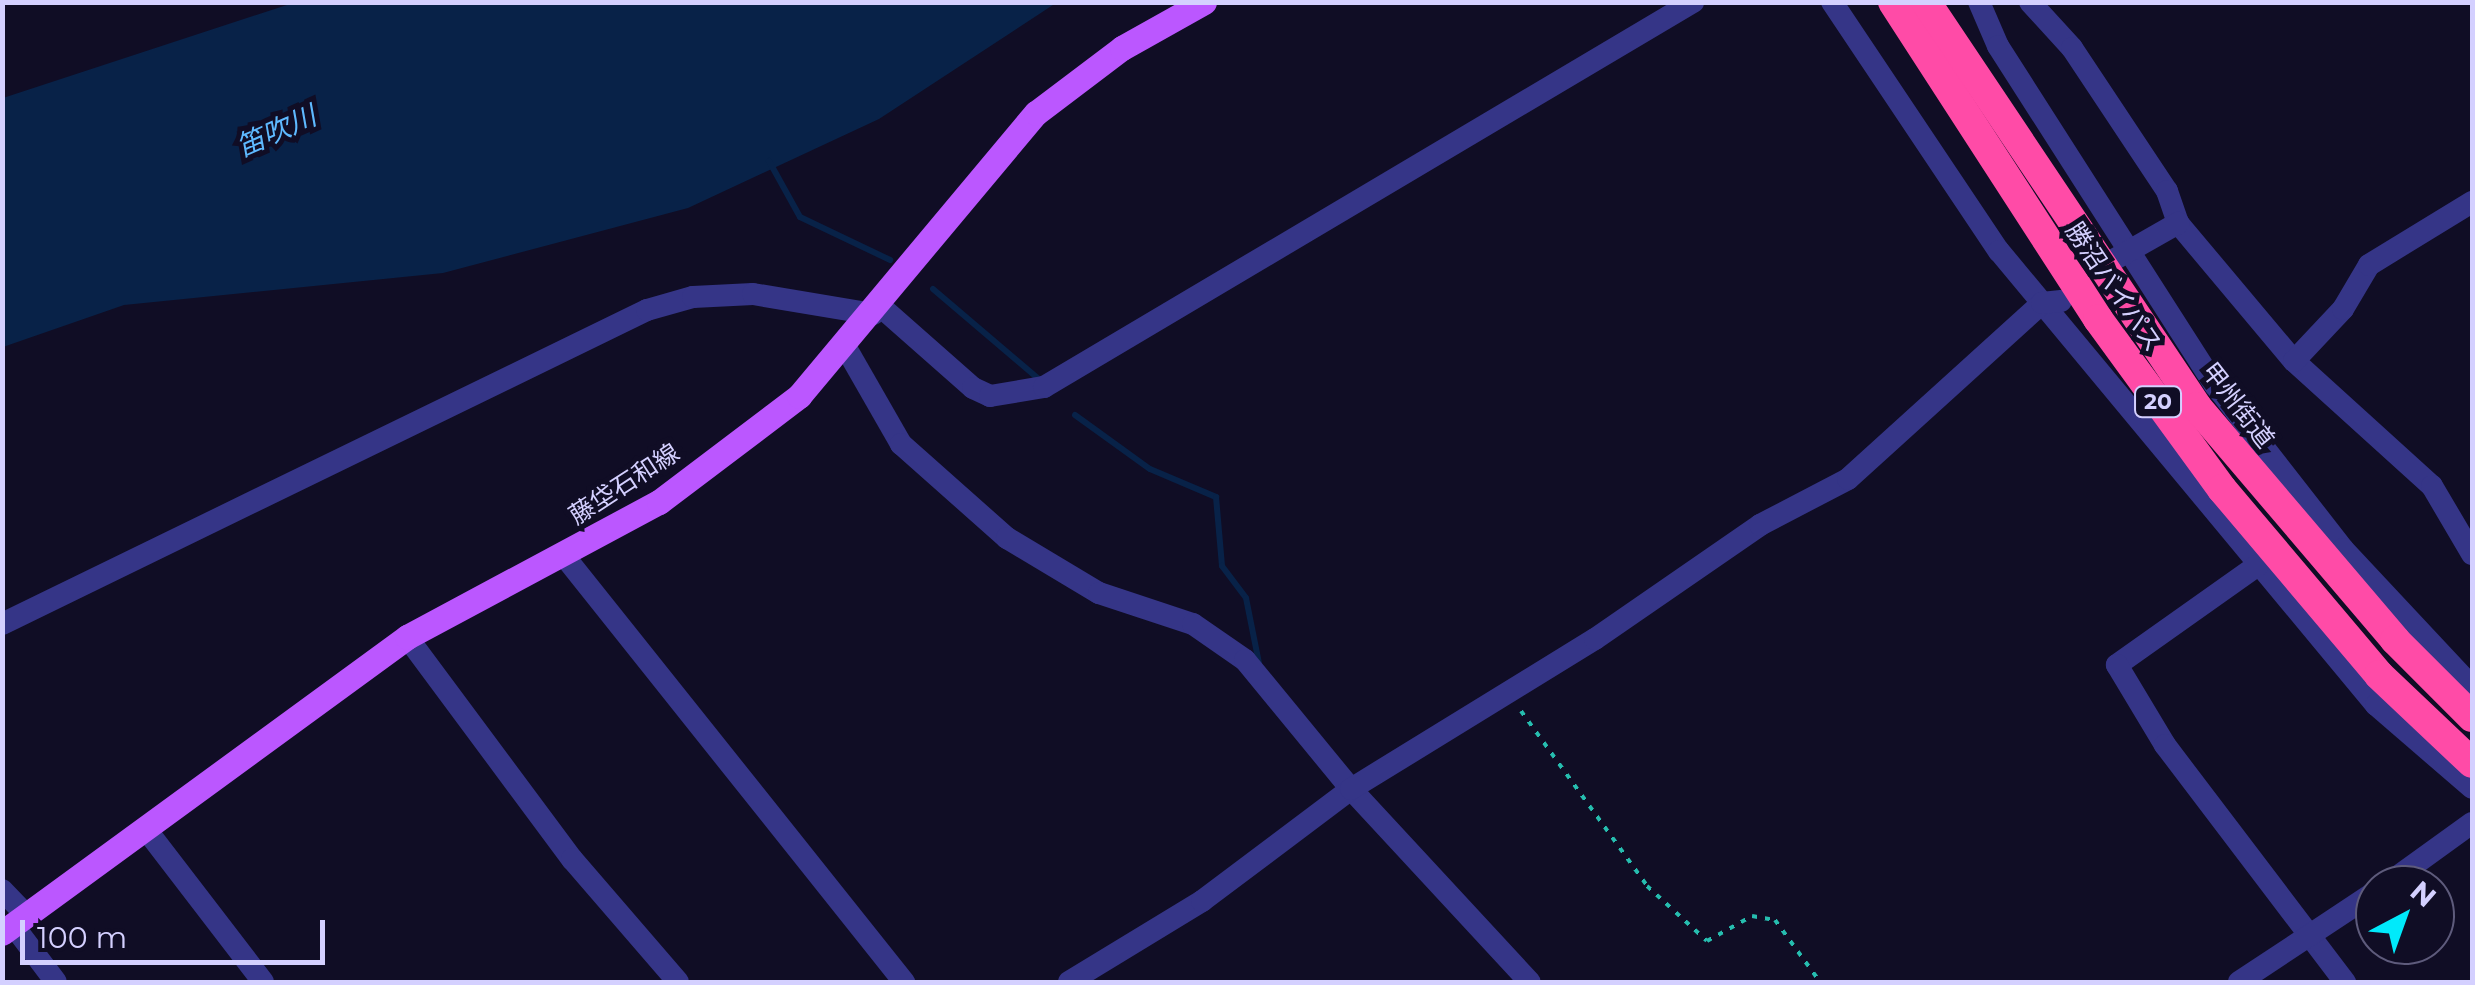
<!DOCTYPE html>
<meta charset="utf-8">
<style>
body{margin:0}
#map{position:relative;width:2475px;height:985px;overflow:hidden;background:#100d25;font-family:Montserrat,"Noto Sans JP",sans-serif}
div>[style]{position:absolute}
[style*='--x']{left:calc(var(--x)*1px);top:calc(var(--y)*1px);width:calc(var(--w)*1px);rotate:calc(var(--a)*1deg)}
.water>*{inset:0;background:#082248}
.stream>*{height:6px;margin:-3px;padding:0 3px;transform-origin:3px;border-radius:3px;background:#082248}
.path>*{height:4px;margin-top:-2px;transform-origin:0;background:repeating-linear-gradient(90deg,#26bdaf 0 5px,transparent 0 13px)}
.minor>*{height:22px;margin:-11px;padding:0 11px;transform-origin:11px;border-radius:11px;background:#353587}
.major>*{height:25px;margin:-12.5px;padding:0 12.5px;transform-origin:12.5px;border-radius:12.5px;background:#bb57ff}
.highway>*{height:30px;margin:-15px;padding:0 15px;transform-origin:15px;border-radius:15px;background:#ff4ba7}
span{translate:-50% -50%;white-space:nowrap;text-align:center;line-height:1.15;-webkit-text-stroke:10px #100d25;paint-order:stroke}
.shield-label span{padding:2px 8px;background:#100d25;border:2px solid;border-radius:8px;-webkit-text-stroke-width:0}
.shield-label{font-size:22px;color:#d4d0ff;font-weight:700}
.street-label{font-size:25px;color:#d4d0ff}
.water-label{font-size:28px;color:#5eb9ff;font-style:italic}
.frame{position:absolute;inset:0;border:5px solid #d4d0ff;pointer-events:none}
.north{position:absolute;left:2355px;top:865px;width:100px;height:100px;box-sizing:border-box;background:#100d25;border:2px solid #5e5b7c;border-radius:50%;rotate:41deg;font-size:28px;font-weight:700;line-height:40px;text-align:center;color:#d4d0ff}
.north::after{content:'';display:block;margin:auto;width:35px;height:45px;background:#00eafb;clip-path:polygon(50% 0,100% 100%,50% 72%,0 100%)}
.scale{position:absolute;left:20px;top:920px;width:305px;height:45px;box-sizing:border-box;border:5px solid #d4d0ff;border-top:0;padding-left:12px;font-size:30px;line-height:35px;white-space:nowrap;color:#d4d0ff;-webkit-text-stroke:8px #100d25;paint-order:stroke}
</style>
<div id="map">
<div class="water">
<i style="clip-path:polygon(296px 2px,1056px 2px,1056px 3px,879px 119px,688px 208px,443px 273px,124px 305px,3px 347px,3px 98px)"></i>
</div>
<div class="stream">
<i style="--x:769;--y:161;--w:64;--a:61"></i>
<i style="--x:800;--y:217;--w:100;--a:25.5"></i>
<i style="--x:933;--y:289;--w:140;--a:40.4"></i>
<i style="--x:1075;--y:415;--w:92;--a:35.8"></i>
<i style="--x:1150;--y:469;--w:72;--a:23"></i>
<i style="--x:1216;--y:497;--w:69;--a:85"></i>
<i style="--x:1222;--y:566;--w:40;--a:53"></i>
<i style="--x:1246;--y:598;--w:66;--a:78.7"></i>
</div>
<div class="path">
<i style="--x:1521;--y:711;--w:216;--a:54.2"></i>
<i style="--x:1647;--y:886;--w:81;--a:42.5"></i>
<i style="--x:1707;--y:941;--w:51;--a:-29.1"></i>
<i style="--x:1752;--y:916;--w:23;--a:10"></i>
<i style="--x:1775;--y:920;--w:77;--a:54"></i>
</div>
<div class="minor">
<i style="--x:1832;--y:2;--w:300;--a:56.2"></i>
<i style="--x:1999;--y:251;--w:590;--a:50.29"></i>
<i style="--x:2376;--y:705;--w:127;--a:40.8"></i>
<i style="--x:1979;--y:2;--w:48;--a:66.6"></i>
<i style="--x:1998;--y:46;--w:403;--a:57.4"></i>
<i style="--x:2215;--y:385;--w:208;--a:52"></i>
<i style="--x:2343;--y:549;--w:189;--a:46.9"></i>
<i style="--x:2030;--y:2;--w:62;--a:47.6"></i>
<i style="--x:2072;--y:48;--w:172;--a:56.4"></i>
<i style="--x:2167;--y:191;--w:34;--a:71"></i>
<i style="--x:2178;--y:223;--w:180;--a:50"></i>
<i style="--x:2294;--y:361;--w:186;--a:42.2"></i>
<i style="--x:2432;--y:486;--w:79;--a:59.5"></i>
<i style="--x:2115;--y:259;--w:73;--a:-29.7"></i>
<i style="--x:880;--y:306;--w:124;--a:41.4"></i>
<i style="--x:973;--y:388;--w:19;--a:25"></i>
<i style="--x:990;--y:396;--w:55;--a:-9.5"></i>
<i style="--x:1044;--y:387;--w:755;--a:-30.68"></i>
<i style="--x:846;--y:348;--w:111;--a:60.2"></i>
<i style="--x:901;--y:444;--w:142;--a:41.6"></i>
<i style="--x:1007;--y:538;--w:107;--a:30.9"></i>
<i style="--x:1099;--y:593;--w:99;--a:18.3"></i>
<i style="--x:1193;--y:624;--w:63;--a:34.7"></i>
<i style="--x:1245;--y:660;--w:167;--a:50.6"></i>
<i style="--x:1351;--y:789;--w:263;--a:47.2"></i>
<i style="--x:2294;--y:361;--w:71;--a:-46.7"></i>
<i style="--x:2343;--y:309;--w:51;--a:-59.4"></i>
<i style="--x:2369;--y:265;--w:121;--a:-31.5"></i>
<i style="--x:565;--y:557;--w:544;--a:51.42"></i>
<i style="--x:2258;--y:565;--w:173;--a:144.7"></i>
<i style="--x:2117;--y:665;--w:93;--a:59"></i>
<i style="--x:2165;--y:745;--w:298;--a:52.8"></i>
<i style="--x:2;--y:624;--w:717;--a:-25.96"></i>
<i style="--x:647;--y:310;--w:48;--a:-15.8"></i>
<i style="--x:693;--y:297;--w:60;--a:-2.9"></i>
<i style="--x:753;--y:294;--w:122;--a:9.5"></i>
<i style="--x:407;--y:637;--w:277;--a:53.4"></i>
<i style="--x:572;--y:859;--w:162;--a:49.2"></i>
<i style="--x:145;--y:828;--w:194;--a:52.5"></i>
<i style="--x:2386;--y:885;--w:106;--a:-35.8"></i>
<i style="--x:2;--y:890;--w:35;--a:46"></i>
<i style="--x:13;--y:925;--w:71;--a:53"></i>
<i style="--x:1069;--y:982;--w:156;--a:-31.3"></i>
<i style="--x:1202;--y:901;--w:186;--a:-36.9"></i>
<i style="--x:1351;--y:789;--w:286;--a:-31.6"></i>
<i style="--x:1595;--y:639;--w:201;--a:-34.6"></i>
<i style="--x:1760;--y:525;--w:99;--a:-27.6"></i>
<i style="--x:1848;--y:479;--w:262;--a:-42.2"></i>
<i style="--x:2042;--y:303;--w:19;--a:-6"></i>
<i style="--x:2239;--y:982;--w:163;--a:-33.5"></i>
</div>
<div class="major">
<i style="--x:2;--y:933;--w:502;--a:-36.16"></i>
<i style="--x:407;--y:637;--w:286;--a:-28.2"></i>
<i style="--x:659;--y:502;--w:176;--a:-37.1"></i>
<i style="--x:799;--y:396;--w:369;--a:-50.1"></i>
<i style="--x:1036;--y:113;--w:108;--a:-37.1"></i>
<i style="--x:1122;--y:48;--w:94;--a:-29.3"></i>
</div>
<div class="highway">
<i style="--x:1893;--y:2;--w:378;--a:57.1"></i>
<i style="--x:2098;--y:319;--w:210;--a:53.9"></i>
<i style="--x:2222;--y:489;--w:243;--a:49.8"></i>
<i style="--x:2379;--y:675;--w:128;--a:43.4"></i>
<i style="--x:1926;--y:2;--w:487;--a:56.2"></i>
<i style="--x:2197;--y:407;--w:306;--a:49.6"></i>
<i style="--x:2395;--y:640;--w:109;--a:45"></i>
</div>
<div class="shield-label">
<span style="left:2158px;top:402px">20</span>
</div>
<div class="street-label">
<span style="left:2114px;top:287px;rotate:56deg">勝沼バイパス</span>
<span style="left:2238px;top:405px;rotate:52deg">甲州街道</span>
<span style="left:624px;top:484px;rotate:-33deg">藤垈石和線</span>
</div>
<div class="water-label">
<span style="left:276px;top:131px;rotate:-24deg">笛吹川</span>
</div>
<div class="frame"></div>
<div class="north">N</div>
<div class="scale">100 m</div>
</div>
